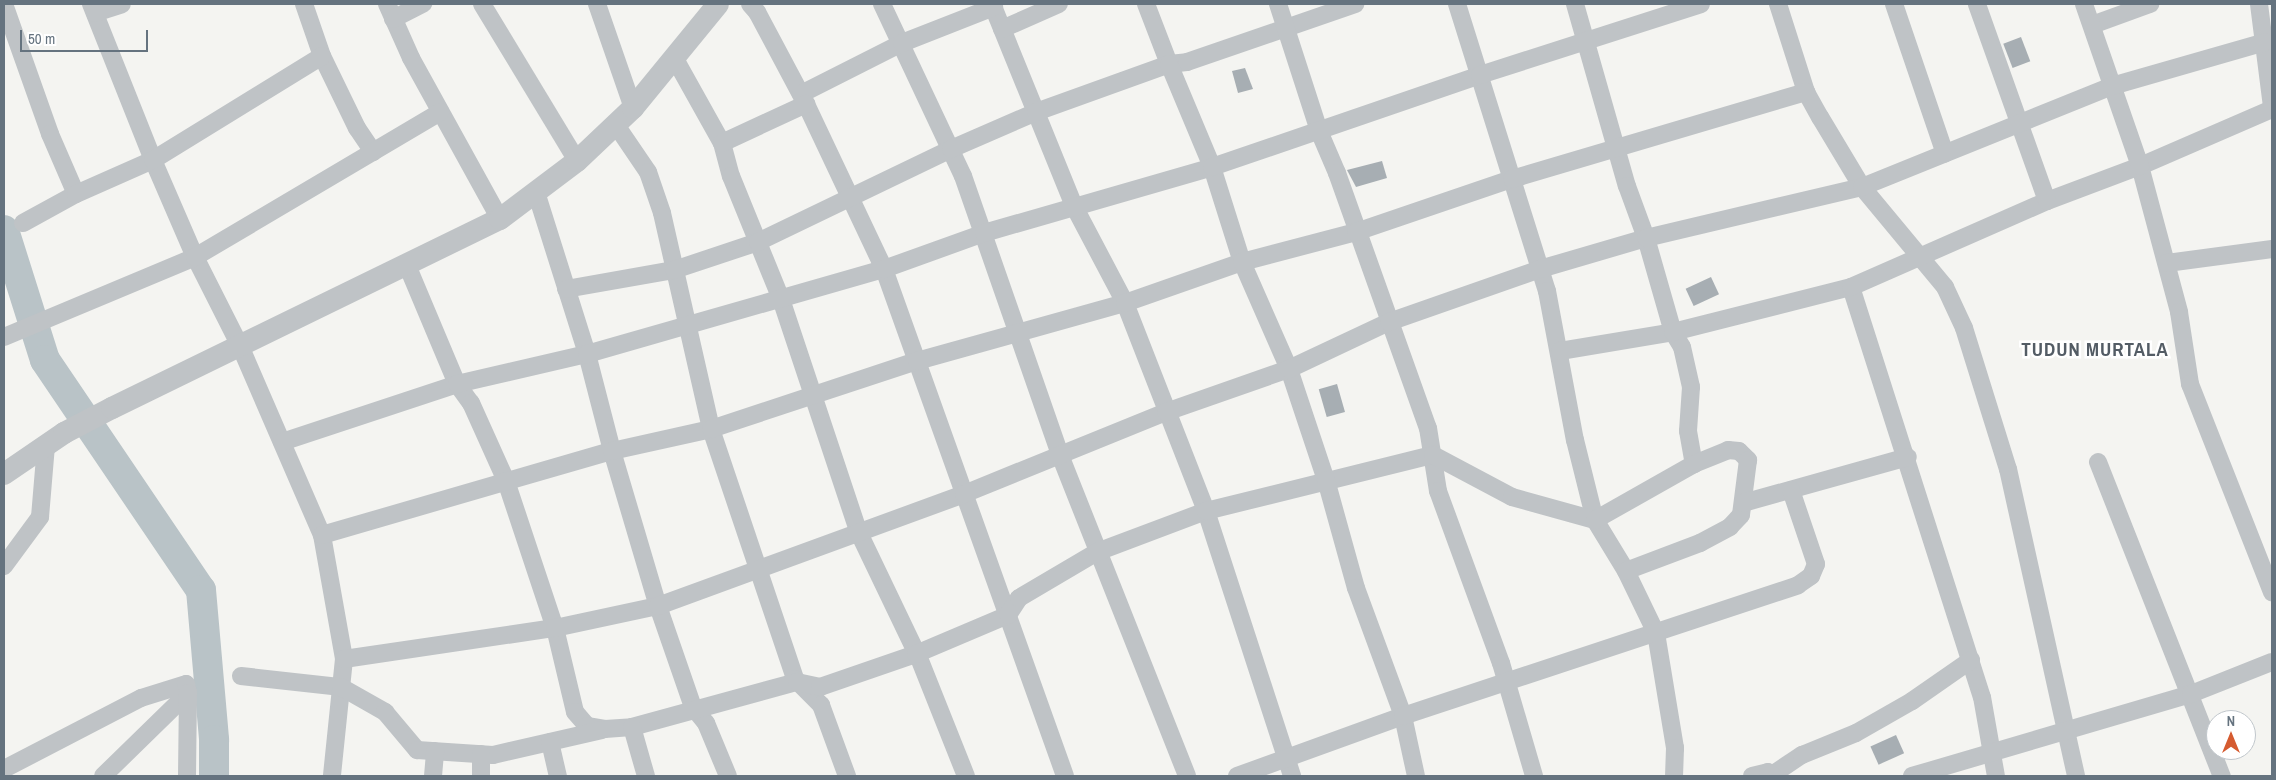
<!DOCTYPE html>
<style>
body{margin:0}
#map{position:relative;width:2276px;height:780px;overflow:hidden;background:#f4f4f1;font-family:"Archivo Narrow",sans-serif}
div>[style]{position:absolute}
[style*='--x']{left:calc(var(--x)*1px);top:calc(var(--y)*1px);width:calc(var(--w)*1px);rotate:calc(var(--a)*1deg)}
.river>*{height:30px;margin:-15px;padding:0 15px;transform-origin:15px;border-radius:15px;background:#b9c3c7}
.building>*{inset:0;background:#a7aeb3;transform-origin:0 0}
.minor>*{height:18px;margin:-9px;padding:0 9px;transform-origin:9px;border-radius:9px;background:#bfc3c6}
.tertiary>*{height:22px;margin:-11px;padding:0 11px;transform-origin:11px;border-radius:11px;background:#bfc3c6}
span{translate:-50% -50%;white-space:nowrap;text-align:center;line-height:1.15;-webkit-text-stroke:5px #fff;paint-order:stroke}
.district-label{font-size:19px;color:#535c65;font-weight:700;letter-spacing:1px}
.frame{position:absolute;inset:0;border:5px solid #65737f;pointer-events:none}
.north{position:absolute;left:2206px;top:710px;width:50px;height:50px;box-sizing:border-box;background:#fff;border:1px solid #c1c7cc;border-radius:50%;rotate:0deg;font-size:14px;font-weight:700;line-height:20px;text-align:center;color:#65737f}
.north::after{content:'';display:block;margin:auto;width:18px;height:22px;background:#d55b30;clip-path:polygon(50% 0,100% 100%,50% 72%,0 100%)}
.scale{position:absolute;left:20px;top:30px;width:128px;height:22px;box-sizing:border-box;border:2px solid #65737f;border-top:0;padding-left:6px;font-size:15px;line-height:18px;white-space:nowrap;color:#65737f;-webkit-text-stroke:4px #fff;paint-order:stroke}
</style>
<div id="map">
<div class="river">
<i style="--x:4;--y:230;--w:136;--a:72.5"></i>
<i style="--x:45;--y:360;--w:278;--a:55.9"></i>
<i style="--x:201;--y:590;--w:151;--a:85"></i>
<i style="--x:214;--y:740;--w:36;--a:90"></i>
</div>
<div class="building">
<i style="left:2021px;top:37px;width:26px;height:19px;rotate:69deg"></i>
<i style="clip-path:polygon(1245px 68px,1253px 89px,1238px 93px,1232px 71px)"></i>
<i style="clip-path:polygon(1382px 161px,1387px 178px,1356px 187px,1347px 170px)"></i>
<i style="left:1711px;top:277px;width:19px;height:28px;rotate:65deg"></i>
<i style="left:1337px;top:384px;width:29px;height:19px;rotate:74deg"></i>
<i style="left:1896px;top:735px;width:20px;height:28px;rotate:66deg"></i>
</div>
<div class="minor">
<i style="--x:4;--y:4;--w:138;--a:70.5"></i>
<i style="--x:50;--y:134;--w:65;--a:66.6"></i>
<i style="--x:91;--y:4;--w:168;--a:68.3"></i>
<i style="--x:153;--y:160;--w:106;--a:66.6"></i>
<i style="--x:195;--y:257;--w:102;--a:63.2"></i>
<i style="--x:241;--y:348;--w:204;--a:66.6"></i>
<i style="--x:322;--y:535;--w:126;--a:79.9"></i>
<i style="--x:344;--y:659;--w:118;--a:95.9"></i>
<i style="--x:304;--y:4;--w:55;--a:70.9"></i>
<i style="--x:322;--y:56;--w:80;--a:64.1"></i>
<i style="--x:357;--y:128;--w:29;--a:56"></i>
<i style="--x:387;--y:4;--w:59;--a:66"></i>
<i style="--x:411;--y:58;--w:184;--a:61.1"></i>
<i style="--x:482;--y:4;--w:184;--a:58.8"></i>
<i style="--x:597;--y:4;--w:110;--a:70.9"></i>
<i style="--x:750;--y:4;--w:11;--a:49"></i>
<i style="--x:757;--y:12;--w:104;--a:62"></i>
<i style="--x:806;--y:104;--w:183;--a:64.7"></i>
<i style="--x:884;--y:269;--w:538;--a:70.35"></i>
<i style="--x:882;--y:4;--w:190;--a:64.8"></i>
<i style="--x:963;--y:176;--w:295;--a:70.8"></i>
<i style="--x:1060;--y:455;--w:345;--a:68.4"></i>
<i style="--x:992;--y:4;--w:220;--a:67.9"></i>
<i style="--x:1075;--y:208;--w:107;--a:62.2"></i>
<i style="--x:1125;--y:303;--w:223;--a:68.7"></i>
<i style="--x:1206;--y:511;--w:279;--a:72"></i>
<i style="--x:1146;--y:4;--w:64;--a:69"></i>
<i style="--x:1169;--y:64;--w:18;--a:-6"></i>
<i style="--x:1187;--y:62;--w:178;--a:-19"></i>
<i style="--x:1278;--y:4;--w:133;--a:72.1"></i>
<i style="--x:1319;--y:131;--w:46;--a:66.8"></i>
<i style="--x:1337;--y:173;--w:271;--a:70.4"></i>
<i style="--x:1428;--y:428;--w:64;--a:81"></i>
<i style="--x:1438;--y:491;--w:183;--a:69.9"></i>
<i style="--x:1501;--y:663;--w:118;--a:73.7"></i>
<i style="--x:1457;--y:4;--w:301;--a:72.6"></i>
<i style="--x:1547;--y:291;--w:152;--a:79.4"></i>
<i style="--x:1575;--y:440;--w:82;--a:76"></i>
<i style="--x:1595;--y:520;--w:60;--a:58.7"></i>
<i style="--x:1626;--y:571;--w:69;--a:64.2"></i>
<i style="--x:1656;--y:633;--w:117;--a:80.6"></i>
<i style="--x:1675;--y:748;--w:28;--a:92"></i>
<i style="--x:1575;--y:4;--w:189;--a:74.1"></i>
<i style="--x:1627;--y:186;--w:55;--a:69.9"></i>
<i style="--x:1646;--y:238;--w:98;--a:74"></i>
<i style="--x:1673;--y:332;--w:17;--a:59"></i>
<i style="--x:1682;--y:347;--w:41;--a:77.3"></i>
<i style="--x:1691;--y:387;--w:44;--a:93.9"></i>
<i style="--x:1688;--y:431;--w:34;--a:80"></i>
<i style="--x:1778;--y:4;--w:92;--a:72.3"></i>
<i style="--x:1806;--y:92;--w:29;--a:61"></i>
<i style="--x:1820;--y:117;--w:82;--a:59"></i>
<i style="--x:1862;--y:187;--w:130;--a:50.3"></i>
<i style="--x:1945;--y:287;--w:45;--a:65.1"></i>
<i style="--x:1964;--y:328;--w:148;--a:72.7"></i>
<i style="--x:2008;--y:469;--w:314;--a:77.5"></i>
<i style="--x:1894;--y:4;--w:158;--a:71.2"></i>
<i style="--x:2259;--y:4;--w:104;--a:82.8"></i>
<i style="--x:95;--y:13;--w:28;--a:-18"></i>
<i style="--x:393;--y:19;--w:34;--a:-27"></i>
<i style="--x:2092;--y:25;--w:62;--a:-19.9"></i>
<i style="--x:1002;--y:29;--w:62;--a:-23.7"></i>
<i style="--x:675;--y:59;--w:96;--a:60.8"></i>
<i style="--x:722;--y:143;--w:34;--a:75"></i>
<i style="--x:731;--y:176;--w:133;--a:67.9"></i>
<i style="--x:781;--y:299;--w:247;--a:71.6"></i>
<i style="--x:859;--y:533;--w:139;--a:64.4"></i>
<i style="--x:919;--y:658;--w:127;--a:68.3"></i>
<i style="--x:801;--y:94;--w:113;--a:-26.8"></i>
<i style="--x:902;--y:43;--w:99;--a:-21.4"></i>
<i style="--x:2272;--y:109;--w:144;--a:156.6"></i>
<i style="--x:2140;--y:166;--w:151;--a:75"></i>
<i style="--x:2179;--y:312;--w:73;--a:81.3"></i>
<i style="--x:2190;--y:384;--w:224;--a:68.5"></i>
<i style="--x:616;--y:125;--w:57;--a:55.8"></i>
<i style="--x:648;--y:172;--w:43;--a:71.1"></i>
<i style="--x:662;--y:213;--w:221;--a:77.2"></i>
<i style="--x:711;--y:429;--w:264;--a:71.4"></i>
<i style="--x:795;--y:679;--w:37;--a:45"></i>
<i style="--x:821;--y:705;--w:76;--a:69.9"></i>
<i style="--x:722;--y:143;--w:93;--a:-24.9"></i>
<i style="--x:536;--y:192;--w:170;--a:72.5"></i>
<i style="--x:587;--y:354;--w:100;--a:75.5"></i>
<i style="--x:612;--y:451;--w:162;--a:73.5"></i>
<i style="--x:658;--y:606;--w:107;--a:70.9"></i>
<i style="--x:693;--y:707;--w:21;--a:51"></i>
<i style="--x:706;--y:723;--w:57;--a:67.5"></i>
<i style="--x:2047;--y:201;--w:99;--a:-20.6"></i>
<i style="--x:2140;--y:166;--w:171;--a:-109.1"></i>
<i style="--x:23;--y:223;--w:60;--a:-28.7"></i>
<i style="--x:76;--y:194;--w:84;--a:-23.8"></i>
<i style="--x:153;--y:160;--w:198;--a:-31.6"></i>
<i style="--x:2167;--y:263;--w:106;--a:-7.6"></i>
<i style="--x:407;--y:265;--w:129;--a:67.2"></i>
<i style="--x:457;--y:384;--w:24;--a:54"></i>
<i style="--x:471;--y:403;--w:85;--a:65.8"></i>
<i style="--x:506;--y:481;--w:155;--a:71.6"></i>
<i style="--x:555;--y:628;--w:86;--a:76.6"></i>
<i style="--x:575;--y:712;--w:18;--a:49"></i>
<i style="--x:587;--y:726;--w:18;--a:9"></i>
<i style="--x:605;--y:729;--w:27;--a:-4"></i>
<i style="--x:632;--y:727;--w:171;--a:-15.3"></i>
<i style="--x:797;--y:682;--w:24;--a:12"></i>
<i style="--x:820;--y:687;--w:102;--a:-19"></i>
<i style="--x:916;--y:654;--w:100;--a:-23"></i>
<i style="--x:1008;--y:615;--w:20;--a:-57"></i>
<i style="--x:1019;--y:598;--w:91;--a:-30.5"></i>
<i style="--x:1097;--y:552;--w:116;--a:-20.6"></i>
<i style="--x:1206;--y:511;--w:234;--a:-13.9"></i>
<i style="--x:1433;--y:455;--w:89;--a:28"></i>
<i style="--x:1512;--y:497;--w:86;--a:15.5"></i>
<i style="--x:1595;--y:520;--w:114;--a:-29.5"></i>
<i style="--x:1694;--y:464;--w:37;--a:-22"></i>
<i style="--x:1728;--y:450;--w:11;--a:5"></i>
<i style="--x:1739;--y:451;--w:13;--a:45"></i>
<i style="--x:1748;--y:460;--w:55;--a:97.3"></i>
<i style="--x:1741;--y:515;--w:16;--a:133"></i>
<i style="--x:1730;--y:527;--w:34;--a:152"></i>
<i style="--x:1700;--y:543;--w:79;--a:159.3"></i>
<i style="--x:1851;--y:287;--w:430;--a:72.3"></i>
<i style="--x:1982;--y:697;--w:80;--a:80"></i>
<i style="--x:566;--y:289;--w:110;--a:-10"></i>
<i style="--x:674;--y:270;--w:89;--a:-18.4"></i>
<i style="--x:758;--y:242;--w:214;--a:-25.7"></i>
<i style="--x:951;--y:149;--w:93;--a:-23.5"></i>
<i style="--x:1036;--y:112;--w:141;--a:-19.8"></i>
<i style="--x:1169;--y:64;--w:112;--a:67.3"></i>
<i style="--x:1212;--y:167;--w:100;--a:72.5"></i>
<i style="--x:1242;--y:262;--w:117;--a:66.3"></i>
<i style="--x:1289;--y:369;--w:117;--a:71.6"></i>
<i style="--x:1326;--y:480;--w:112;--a:74.5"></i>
<i style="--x:1356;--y:588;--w:136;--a:69.8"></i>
<i style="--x:1403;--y:716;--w:61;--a:77.8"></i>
<i style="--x:4;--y:337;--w:207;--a:-22.7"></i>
<i style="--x:195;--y:257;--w:285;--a:-30.6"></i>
<i style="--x:1560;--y:351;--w:115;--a:-9.5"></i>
<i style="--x:1673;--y:332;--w:184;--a:-14.2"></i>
<i style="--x:1851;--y:287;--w:214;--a:-23.7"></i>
<i style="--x:2047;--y:201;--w:209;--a:-109.6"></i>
<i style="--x:282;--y:442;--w:184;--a:-18.3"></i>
<i style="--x:457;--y:384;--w:133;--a:-13"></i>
<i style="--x:587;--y:354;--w:309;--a:-16"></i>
<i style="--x:884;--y:269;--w:106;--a:-19.8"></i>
<i style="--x:984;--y:233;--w:237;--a:-16.1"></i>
<i style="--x:1212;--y:167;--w:283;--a:-18.9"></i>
<i style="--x:1480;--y:75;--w:232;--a:-17.8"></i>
<i style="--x:2098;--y:462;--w:338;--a:68.5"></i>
<i style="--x:1743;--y:503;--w:171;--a:-15.6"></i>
<i style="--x:322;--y:535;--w:302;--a:-16.2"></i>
<i style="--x:612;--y:451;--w:101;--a:-12.5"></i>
<i style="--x:711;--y:429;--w:217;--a:-18.3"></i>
<i style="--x:917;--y:361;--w:216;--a:-15.6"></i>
<i style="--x:1125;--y:303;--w:124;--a:-19.3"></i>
<i style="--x:1242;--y:262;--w:118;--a:-14.7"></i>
<i style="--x:1356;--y:232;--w:165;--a:-18.8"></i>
<i style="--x:1512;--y:179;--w:307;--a:-16.5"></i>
<i style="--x:4;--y:566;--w:61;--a:-53.7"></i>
<i style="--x:40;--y:517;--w:71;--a:-85.2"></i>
<i style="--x:344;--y:659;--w:213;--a:-8.4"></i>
<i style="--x:555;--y:628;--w:105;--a:-12.1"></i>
<i style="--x:658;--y:606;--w:326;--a:-20.1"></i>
<i style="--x:964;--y:494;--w:218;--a:-22.1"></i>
<i style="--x:1166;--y:412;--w:130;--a:-19.3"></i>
<i style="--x:1289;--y:369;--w:110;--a:-25.2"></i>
<i style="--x:1389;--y:322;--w:160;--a:-19.3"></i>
<i style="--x:1540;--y:269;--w:110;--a:-16.3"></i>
<i style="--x:1646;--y:238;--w:222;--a:-13.3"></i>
<i style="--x:1862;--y:187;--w:270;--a:-22"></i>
<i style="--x:2112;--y:86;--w:159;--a:-16"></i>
<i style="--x:241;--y:676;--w:101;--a:6.3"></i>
<i style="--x:341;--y:687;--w:51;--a:29.6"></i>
<i style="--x:385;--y:712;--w:50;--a:49.9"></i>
<i style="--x:417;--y:750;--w:76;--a:3.8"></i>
<i style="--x:493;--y:755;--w:112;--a:-12.9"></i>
<i style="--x:632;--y:727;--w:51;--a:74.1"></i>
<i style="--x:550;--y:742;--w:35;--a:77"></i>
<i style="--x:4;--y:769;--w:154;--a:-27.4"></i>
<i style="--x:141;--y:698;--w:47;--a:-17.3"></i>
<i style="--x:186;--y:684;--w:9;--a:77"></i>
<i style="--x:1772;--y:775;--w:36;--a:-34"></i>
<i style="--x:1802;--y:755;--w:58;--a:-22.2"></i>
<i style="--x:1856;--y:733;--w:64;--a:-29.7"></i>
<i style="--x:1912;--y:701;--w:72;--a:-34.8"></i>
<i style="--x:103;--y:776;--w:119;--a:-44.3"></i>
<i style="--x:188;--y:693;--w:83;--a:90.7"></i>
<i style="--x:433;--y:776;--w:25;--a:-85"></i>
<i style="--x:481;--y:776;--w:22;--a:-90"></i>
<i style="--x:1237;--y:776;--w:177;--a:-19.9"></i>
<i style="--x:1403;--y:716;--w:416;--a:-18.3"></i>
<i style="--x:1798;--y:585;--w:16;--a:-35"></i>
<i style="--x:1811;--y:576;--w:13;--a:-67"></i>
<i style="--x:1816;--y:564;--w:78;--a:-108.7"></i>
<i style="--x:1752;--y:776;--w:16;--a:-14"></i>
<i style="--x:1768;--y:772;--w:6;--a:39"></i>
<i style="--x:1912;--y:776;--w:291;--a:-16.4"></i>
<i style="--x:2191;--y:694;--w:87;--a:-21.6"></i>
</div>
<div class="tertiary">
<i style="--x:4;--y:474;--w:73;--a:-34.3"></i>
<i style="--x:64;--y:433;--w:54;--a:-27.5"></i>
<i style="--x:112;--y:408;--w:432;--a:-26"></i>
<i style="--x:500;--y:219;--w:96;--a:-37"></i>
<i style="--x:577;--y:161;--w:77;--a:-43.4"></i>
<i style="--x:633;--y:108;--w:134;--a:-50.7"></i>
</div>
<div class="district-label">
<span style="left:2095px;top:350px">TUDUN MURTALA</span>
</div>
<div class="frame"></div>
<div class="north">N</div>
<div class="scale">50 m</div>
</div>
